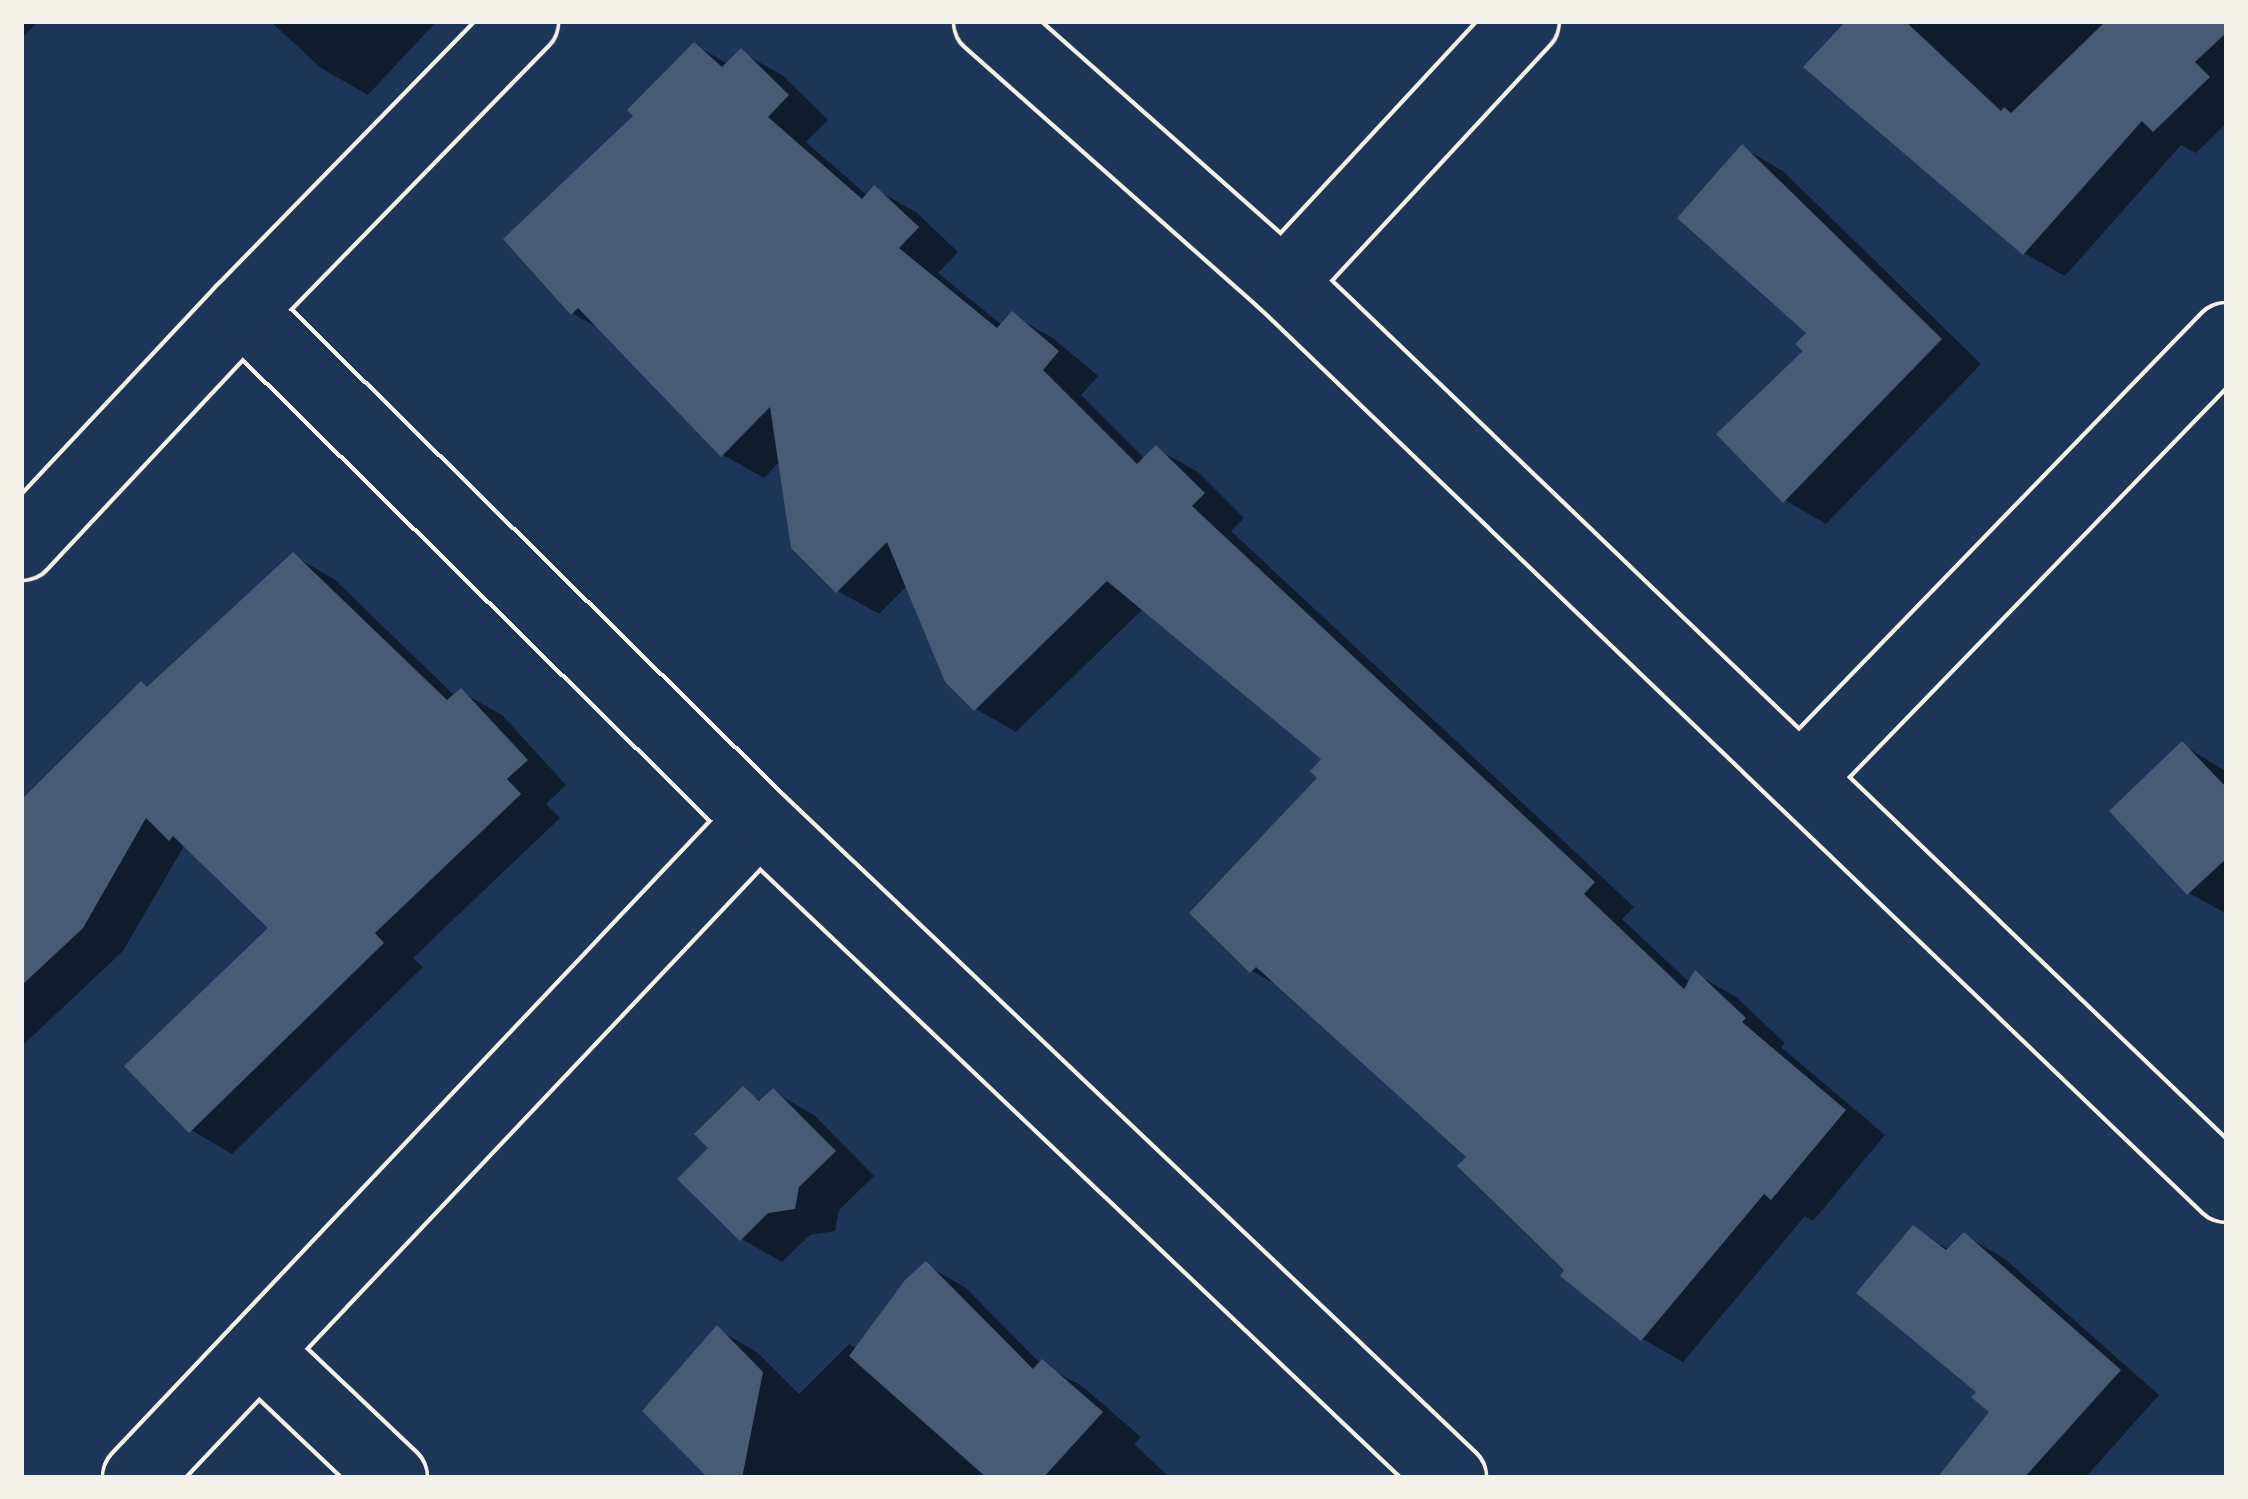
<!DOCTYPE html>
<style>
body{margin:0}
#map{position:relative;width:2248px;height:1499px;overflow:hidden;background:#1d3557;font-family:"Playpen Sans",sans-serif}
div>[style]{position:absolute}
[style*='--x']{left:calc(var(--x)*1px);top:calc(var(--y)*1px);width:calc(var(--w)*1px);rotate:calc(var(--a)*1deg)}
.shadow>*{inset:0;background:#0007}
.building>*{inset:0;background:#485b74}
.roads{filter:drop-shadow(3px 0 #f4f1e8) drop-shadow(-3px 0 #f4f1e8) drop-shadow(0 3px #f4f1e8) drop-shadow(0 -3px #f4f1e8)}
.street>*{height:66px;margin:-33px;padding:0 33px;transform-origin:33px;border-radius:33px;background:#1d3557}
span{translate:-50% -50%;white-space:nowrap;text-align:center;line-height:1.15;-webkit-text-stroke:12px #1d3557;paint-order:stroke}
.frame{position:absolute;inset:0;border:24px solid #f4f1e8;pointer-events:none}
</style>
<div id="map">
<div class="shadow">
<i style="clip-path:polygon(21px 21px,39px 21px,21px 38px)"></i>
<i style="clip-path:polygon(270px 21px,433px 21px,435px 23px,368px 95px,321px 68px)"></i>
<i style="clip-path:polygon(1850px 21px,2227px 21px,2227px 123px,2196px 153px,2181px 145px,2065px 276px,2024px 253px)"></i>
<i style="clip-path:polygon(695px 45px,728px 64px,741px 52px,782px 75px,828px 120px,806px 142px,868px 196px,875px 189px,916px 212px,958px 252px,938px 273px,1003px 326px,1012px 315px,1053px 338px,1098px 376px,1081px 395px,1146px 460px,1157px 449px,1198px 472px,1244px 518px,1231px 531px,1634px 907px,1622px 919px,1690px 983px,1696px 974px,1736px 997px,1785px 1043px,1781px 1047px,1885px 1135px,1813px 1221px,1805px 1216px,1683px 1362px,1643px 1339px,1569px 1270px,1470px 1156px,1286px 990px,1252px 971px,1326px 759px,1144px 608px,1016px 732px,976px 709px,908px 585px,879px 614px,838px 591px,781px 460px,764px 478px,723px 455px,604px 331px,572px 313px,637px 116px)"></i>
<i style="clip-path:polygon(1743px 148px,1783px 171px,1981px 364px,1826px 524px,1785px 500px,1810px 333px)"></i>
<i style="clip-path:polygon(294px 556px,334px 579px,456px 697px,461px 692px,502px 715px,566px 785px,546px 804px,560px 818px,413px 958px,423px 967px,232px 1154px,191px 1130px,272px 928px,184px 846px,123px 951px,21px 1047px,21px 803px)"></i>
<i style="clip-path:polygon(2183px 745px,2227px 772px,2227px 914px,2189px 893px)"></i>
<i style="clip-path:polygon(743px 1090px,763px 1102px,774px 1092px,814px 1115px,874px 1176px,839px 1210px,835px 1231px,810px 1235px,782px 1262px,742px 1239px,712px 1148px)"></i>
<i style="clip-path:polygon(1913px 1229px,1950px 1250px,1964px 1235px,2005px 1259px,2159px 1395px,2085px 1478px,1940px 1478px,1993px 1412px)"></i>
<i style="clip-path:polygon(926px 1265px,966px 1288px,1041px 1364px,1082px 1386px,1141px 1437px,1134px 1444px,1170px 1478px,716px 1478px,717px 1329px,757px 1352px,799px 1394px,849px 1344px,858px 1349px)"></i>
</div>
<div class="building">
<i style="clip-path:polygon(1846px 21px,1905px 21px,2001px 111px,2004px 107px,2011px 113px,2106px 21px,2227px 21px,2227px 32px,2195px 62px,2210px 77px,2153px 132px,2142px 121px,2023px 255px,1803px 67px)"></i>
<i style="clip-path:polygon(694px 42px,722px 67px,741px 48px,789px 95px,768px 117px,862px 199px,874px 185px,919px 227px,899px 248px,997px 328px,1012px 311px,1059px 351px,1043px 370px,1137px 464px,1156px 445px,1205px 493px,1192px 506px,1595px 882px,1584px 894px,1684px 989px,1695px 970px,1746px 1018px,1742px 1022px,1846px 1110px,1771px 1200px,1764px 1194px,1641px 1341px,1560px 1276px,1564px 1270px,1457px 1166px,1466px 1157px,1256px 967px,1250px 973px,1189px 913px,1317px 778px,1310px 771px,1321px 759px,1107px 581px,974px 711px,945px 682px,887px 542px,836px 593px,791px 548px,770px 407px,721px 457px,578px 308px,571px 315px,503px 239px,633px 116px,627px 110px)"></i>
<i style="clip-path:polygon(1742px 144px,1942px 339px,1783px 503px,1716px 434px,1803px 351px,1795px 344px,1806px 333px,1677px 218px)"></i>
<i style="clip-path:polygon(293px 552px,447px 700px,461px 688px,528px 760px,507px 779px,521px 794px,375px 933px,384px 943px,189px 1133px,124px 1066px,268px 928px,173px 836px,169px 841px,146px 818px,83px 928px,21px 986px,21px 800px,141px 681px,147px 687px)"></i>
<i style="clip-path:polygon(2182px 741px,2227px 788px,2227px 858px,2187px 895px,2109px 811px)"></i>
<i style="clip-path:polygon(743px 1086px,759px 1101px,773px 1088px,836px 1151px,799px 1187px,795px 1209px,768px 1213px,740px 1241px,677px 1179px,708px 1148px,694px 1134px)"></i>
<i style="clip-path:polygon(1913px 1225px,1946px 1250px,1964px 1232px,2121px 1370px,2024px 1478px,1937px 1478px,1989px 1412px,1971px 1397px,1976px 1392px,1856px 1293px)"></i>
<i style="clip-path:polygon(926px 1261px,1033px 1369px,1042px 1359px,1103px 1412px,1043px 1478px,987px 1478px,849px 1356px,905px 1280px)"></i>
<i style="clip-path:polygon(717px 1325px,763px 1372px,742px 1478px,708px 1478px,642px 1411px)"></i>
</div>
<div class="roads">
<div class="street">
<i style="--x:988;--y:21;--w:394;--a:41.5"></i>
<i style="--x:1283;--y:282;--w:1308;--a:43.82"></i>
<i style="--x:1283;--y:282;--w:356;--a:-47.2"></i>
<i style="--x:242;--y:310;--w:726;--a:44.61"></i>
<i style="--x:21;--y:546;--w:323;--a:-46.9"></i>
<i style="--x:242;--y:310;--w:404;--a:-45.7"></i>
<i style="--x:1800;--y:778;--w:614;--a:-45.92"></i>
<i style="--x:258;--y:1350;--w:186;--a:43.5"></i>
<i style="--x:137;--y:1478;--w:905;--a:-46.61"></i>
<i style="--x:759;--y:820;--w:956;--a:43.52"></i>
</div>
</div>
<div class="frame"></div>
</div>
